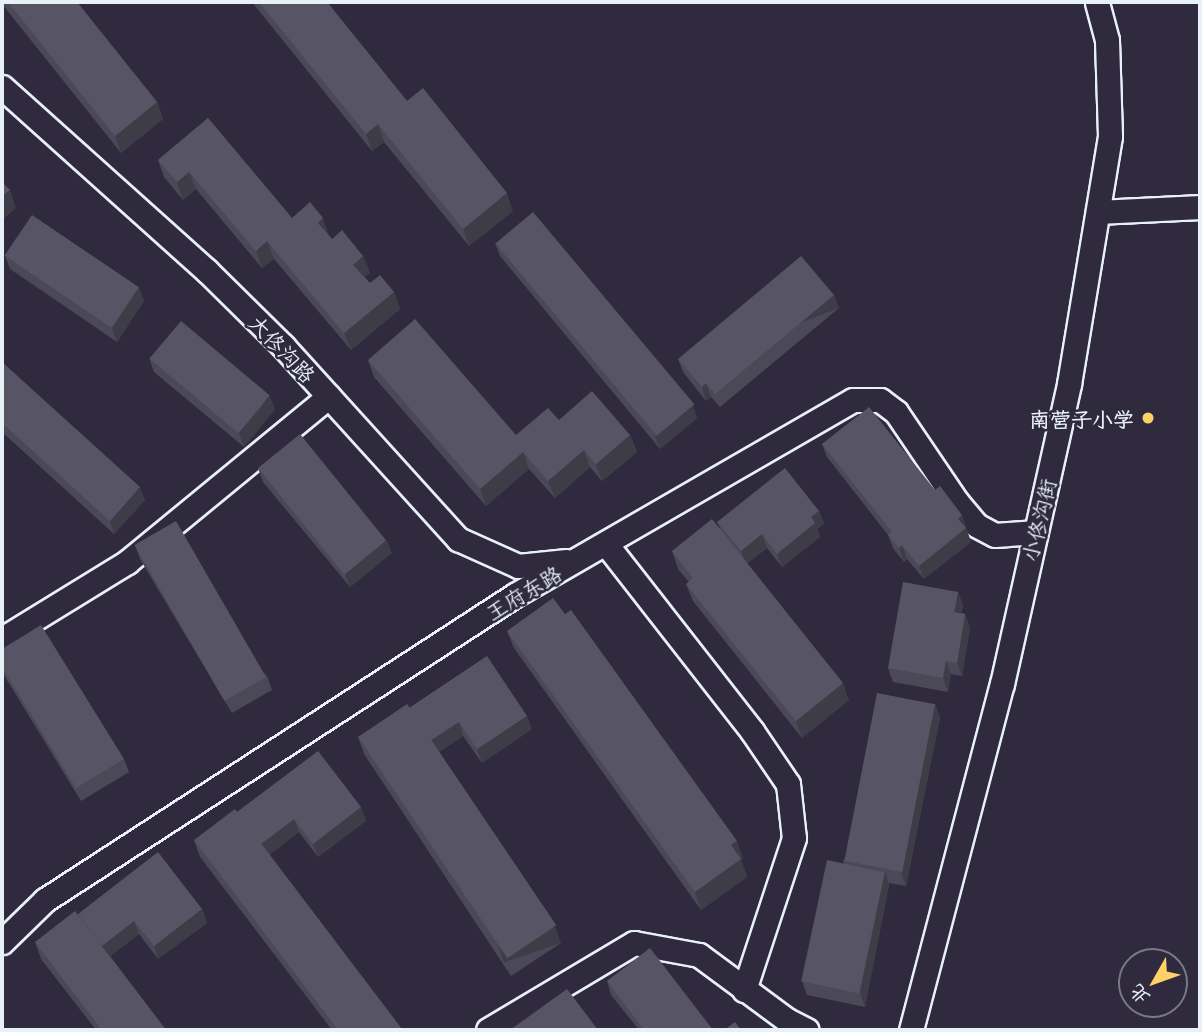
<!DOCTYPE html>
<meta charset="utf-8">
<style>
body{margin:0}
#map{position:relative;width:1202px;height:1032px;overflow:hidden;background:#2f2a3d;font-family:"Playpen Sans","LXGW WenKai TC",sans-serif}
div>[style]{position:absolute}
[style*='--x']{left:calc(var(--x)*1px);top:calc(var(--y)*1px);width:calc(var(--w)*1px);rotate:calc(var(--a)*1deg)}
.roads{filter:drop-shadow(2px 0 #e8f1f8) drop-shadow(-2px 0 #e8f1f8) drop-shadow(0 2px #e8f1f8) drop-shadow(0 -2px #e8f1f8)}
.street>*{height:23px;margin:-11.5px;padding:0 11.5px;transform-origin:11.5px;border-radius:11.5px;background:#2f2a3d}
.wall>*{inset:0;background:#4b4957}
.shaded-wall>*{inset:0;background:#3d3c47;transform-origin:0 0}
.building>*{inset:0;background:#575565;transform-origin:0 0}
.dots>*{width:19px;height:19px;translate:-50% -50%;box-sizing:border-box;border:4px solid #2f2a3d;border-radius:50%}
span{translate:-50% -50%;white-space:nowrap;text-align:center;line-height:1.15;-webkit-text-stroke:5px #2f2a3d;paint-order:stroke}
.street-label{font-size:21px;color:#e8f1f8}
.poi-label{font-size:21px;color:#e8f1f8;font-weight:700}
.right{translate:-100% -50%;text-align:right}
.frame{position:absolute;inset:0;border:4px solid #e8f1f8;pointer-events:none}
.north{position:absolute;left:1118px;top:948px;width:70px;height:70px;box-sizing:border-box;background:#2f2a3d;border:2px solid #797a88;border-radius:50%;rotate:230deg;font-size:19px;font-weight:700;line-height:28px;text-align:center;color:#e8f1f8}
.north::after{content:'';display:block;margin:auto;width:24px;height:32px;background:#ffd166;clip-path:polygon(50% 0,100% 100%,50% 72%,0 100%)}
</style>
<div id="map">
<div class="roads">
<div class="street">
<i style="--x:2;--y:87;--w:275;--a:41.9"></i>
<i style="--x:207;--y:271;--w:107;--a:44.6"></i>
<i style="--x:283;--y:346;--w:261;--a:47.8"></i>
<i style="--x:458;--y:539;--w:66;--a:24.2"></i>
<i style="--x:518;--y:566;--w:49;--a:-5.8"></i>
<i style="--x:1098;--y:212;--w:102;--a:-2.8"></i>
<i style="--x:606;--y:544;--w:237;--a:52"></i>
<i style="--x:752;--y:731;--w:64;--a:55.8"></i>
<i style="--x:788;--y:784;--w:54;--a:83.7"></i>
<i style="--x:794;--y:838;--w:160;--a:108.2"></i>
<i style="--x:2;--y:639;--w:147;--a:-31.6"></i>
<i style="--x:127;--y:562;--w:261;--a:-39.4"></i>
<i style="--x:2;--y:942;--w:60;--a:-44.3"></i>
<i style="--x:45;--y:900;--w:560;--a:-32.98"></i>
<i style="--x:515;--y:595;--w:390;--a:-30"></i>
<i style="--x:853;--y:400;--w:27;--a:0"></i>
<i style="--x:880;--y:400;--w:20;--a:37"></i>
<i style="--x:896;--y:412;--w:109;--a:55.9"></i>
<i style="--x:957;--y:502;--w:30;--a:50"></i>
<i style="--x:976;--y:525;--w:21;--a:28"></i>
<i style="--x:995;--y:535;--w:41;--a:-4.2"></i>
<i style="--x:488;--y:1030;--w:170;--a:-30.8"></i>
<i style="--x:634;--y:943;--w:66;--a:10.5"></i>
<i style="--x:699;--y:955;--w:109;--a:36.5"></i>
<i style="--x:787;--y:1020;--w:22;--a:27"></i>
<i style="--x:911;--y:1030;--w:358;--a:-75.3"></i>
<i style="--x:1002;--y:684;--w:307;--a:-77.4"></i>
<i style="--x:1069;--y:384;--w:251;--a:-80.6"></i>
<i style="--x:1110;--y:136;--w:96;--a:-91.8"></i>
<i style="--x:1107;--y:40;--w:39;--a:-105"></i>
</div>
</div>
<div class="wall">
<i style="clip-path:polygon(2px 2px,77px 2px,157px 102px,163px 119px,121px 153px,2px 4px)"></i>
<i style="clip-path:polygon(252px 2px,327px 2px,407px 101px,513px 211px,469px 246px,384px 142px,372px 151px)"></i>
<i style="clip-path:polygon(208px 118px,292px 218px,329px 235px,332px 239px,363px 256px,370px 273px,364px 277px,370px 283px,394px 292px,400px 309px,351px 350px,274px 259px,262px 268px,196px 189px,183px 200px,164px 177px,158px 160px)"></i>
<i style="clip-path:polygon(495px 243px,697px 418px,660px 449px,500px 256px)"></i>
<i style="clip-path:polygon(5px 256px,144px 301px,117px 342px,10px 269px)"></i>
<i style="clip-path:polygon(834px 295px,839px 308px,720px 407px,711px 397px,706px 401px,683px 372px,678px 359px)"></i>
<i style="clip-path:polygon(149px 358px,275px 409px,244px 447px,154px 372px)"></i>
<i style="clip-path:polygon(368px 360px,516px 435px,559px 420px,630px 435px,637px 452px,602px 481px,590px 467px,555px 498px,529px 469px,486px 506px,374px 377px)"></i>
<i style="clip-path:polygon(2px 362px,145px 500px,114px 534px,2px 432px)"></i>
<i style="clip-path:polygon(822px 444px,935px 490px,967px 529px,966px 530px,971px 542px,924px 579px,907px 559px,904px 562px,893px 548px,888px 535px,827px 457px)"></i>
<i style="clip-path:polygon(258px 468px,392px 553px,350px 587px,263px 482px)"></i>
<i style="clip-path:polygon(819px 511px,824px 524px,817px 529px,820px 537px,782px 567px,767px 548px,747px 563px,849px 700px,802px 738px,693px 601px,686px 584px,689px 582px,678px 569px,672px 551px,720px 528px,717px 522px)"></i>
<i style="clip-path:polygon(135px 545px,267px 676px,272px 690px,232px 713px,140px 559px)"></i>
<i style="clip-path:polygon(958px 592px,963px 605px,961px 613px,965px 614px,970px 628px,962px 676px,951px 674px,948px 692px,893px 682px,888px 668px)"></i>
<i style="clip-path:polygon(507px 631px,743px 858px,741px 860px,747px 877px,701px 910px,514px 648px)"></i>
<i style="clip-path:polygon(2px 649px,124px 759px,129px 772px,81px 801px,2px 672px)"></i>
<i style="clip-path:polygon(935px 704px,940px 718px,906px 886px,889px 883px,889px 885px,865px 1007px,807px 995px,802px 981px,844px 864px,843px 861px)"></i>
<i style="clip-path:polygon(409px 708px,532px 729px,482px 763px,463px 736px,439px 752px,561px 943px,511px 976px,364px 754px,358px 737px)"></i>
<i style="clip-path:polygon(361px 807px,366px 821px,318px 857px,299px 832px,269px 855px,402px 1030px,332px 1030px,200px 857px,194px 840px,237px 812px)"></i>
<i style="clip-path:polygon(202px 909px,207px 923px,158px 959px,139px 934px,110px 956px,166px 1030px,96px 1030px,41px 959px,35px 942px,78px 914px)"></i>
<i style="clip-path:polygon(607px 981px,713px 1030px,639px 1030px,611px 995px)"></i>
</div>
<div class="shaded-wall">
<i style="clip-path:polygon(157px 102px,163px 119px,121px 153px,115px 136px)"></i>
<i style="clip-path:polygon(378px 124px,384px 142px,372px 151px,366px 134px)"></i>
<i style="clip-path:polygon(189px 172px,196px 189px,183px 200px,177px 182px)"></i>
<i style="clip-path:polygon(10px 190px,16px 208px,2px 220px,2px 197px)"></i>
<i style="clip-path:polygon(507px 193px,513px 211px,469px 246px,463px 229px)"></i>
<i style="clip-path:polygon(323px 218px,329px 235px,324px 240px,318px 223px)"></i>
<i style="clip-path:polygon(267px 241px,274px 259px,262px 268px,256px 251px)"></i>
<i style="clip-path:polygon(363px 256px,370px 273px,359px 282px,353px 265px)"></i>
<i style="clip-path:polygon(139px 287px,144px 301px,117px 342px,112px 328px)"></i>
<i style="clip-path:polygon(394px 292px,400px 309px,351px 350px,344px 333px)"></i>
<i style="left:834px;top:295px;width:14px;height:155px;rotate:69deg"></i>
<i style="clip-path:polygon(706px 383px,711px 397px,706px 401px,702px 387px)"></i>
<i style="clip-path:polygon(270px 396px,275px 409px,244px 447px,239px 433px)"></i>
<i style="clip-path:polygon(693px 405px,697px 418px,660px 449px,655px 436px)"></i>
<i style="clip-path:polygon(630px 435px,637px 452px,602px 481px,596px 464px)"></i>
<i style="clip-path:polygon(584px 450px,590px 467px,555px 498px,548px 481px)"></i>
<i style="clip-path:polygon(523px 452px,529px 469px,486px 506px,480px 489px)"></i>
<i style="clip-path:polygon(140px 487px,145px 500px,114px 534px,110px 521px)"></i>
<i style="clip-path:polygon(819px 511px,824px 524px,817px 529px,820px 537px,782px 567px,777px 554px,811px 517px)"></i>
<i style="clip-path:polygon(962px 515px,971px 542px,924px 579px,919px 566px,958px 519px)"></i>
<i style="clip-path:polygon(762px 534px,767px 548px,746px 565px,741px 551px)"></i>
<i style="clip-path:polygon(387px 540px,392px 553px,350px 587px,345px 574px)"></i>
<i style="clip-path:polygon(902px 545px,907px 559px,904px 562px,899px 548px)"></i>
<i style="clip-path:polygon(958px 592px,963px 605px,959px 625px,954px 612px)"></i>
<i style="clip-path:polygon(965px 614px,970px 628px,962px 676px,957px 663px)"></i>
<i style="clip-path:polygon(946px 661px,951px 674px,948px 692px,943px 678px)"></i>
<i style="clip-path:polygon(843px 683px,849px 700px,802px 738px,796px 721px)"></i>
<i style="clip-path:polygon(935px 704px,940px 718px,906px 886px,901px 873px)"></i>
<i style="clip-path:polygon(527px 716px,532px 729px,482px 763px,477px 749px)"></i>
<i style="clip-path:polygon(459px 722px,463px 736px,435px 754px,430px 741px)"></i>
<i style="clip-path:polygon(361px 807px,366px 821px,318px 857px,313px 844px)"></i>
<i style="clip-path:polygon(294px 819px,299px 832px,265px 858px,260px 845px)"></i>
<i style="clip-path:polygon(737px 841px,743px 858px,741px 860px,747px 877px,701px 910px,695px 892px,731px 845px)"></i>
<i style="clip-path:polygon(885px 872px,889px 885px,865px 1007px,860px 993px)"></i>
<i style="clip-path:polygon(202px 909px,207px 923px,158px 959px,154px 946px)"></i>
<i style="clip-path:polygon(134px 921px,139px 934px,106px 960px,101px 946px)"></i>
<i style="left:555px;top:926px;width:18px;height:60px;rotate:71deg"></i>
</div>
<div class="building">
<i style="clip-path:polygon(8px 2px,77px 2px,157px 102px,115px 136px)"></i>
<i style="clip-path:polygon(259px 2px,327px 2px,407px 101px,423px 88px,507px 193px,463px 229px,378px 124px,366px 134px)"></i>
<i style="clip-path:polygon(208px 118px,292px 218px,310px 202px,323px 218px,318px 223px,332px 239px,342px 230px,363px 256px,353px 265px,370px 283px,380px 275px,394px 292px,344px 333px,267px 241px,256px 251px,189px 172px,177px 182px,158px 160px)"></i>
<i style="clip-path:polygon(2px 182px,10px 190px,2px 197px)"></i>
<i style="left:533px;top:212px;width:251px;height:49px;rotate:50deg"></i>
<i style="left:32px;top:215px;width:129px;height:49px;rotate:34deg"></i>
<i style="clip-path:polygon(801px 256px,834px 295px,715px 394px,706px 383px,702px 387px,678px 359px)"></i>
<i style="clip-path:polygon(415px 319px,516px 435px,548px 408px,559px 420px,592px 391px,630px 435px,596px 464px,584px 450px,548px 481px,523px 452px,480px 489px,368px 360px)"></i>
<i style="left:181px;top:321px;width:116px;height:49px;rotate:40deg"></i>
<i style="clip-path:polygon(2px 362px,140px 487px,110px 521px,2px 423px)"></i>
<i style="clip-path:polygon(869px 407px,935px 490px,940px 486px,962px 515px,958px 519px,966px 528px,919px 566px,902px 545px,899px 548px,888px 535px,892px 532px,822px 444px)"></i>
<i style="left:300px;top:434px;width:137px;height:54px;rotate:51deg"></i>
<i style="clip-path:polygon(785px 468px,819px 511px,811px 517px,815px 523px,777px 554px,762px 534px,741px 551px,717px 522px)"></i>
<i style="clip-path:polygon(712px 519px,843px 683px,796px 721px,686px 584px,693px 578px,672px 551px)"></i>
<i style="left:176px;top:521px;width:180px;height:48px;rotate:60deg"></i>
<i style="clip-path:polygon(903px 582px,958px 592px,954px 612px,965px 614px,957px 663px,946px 661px,943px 678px,888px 668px)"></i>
<i style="clip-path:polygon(553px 598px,565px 614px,571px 610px,737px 841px,731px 845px,741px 859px,695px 892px,507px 631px)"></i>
<i style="clip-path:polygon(41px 625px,124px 759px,76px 788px,2px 667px,2px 649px)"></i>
<i style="clip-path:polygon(487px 656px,527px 716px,477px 749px,459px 722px,431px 740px,409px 708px)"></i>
<i style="left:877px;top:693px;width:59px;height:171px;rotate:11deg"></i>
<i style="left:407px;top:704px;width:267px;height:59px;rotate:56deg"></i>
<i style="clip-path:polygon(318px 751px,361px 807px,313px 844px,294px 819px,261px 844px,237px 812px)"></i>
<i style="clip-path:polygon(235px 809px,402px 1029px,338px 1030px,194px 840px)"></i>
<i style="clip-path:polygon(158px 852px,202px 909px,154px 946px,134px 921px,102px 946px,78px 914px)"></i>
<i style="left:827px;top:860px;width:59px;height:124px;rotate:12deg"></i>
<i style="clip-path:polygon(75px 911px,166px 1030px,102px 1030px,35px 942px)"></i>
<i style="clip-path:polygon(650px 948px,713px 1030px,644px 1030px,607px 981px)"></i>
<i style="clip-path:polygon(567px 989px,598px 1030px,510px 1030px)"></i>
<i style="clip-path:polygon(735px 1022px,741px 1030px,724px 1030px)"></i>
</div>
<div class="dots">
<i style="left:1148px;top:418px;background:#ffd166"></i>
</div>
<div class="street-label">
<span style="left:283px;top:348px;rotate:46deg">大佟沟路</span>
<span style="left:1038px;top:520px;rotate:-77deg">小佟沟街</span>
<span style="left:523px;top:592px;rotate:-31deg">王府东路</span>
</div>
<div class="poi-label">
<span class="right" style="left:1134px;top:418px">南营子小学</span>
</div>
<div class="frame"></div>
<div class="north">北</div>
</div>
